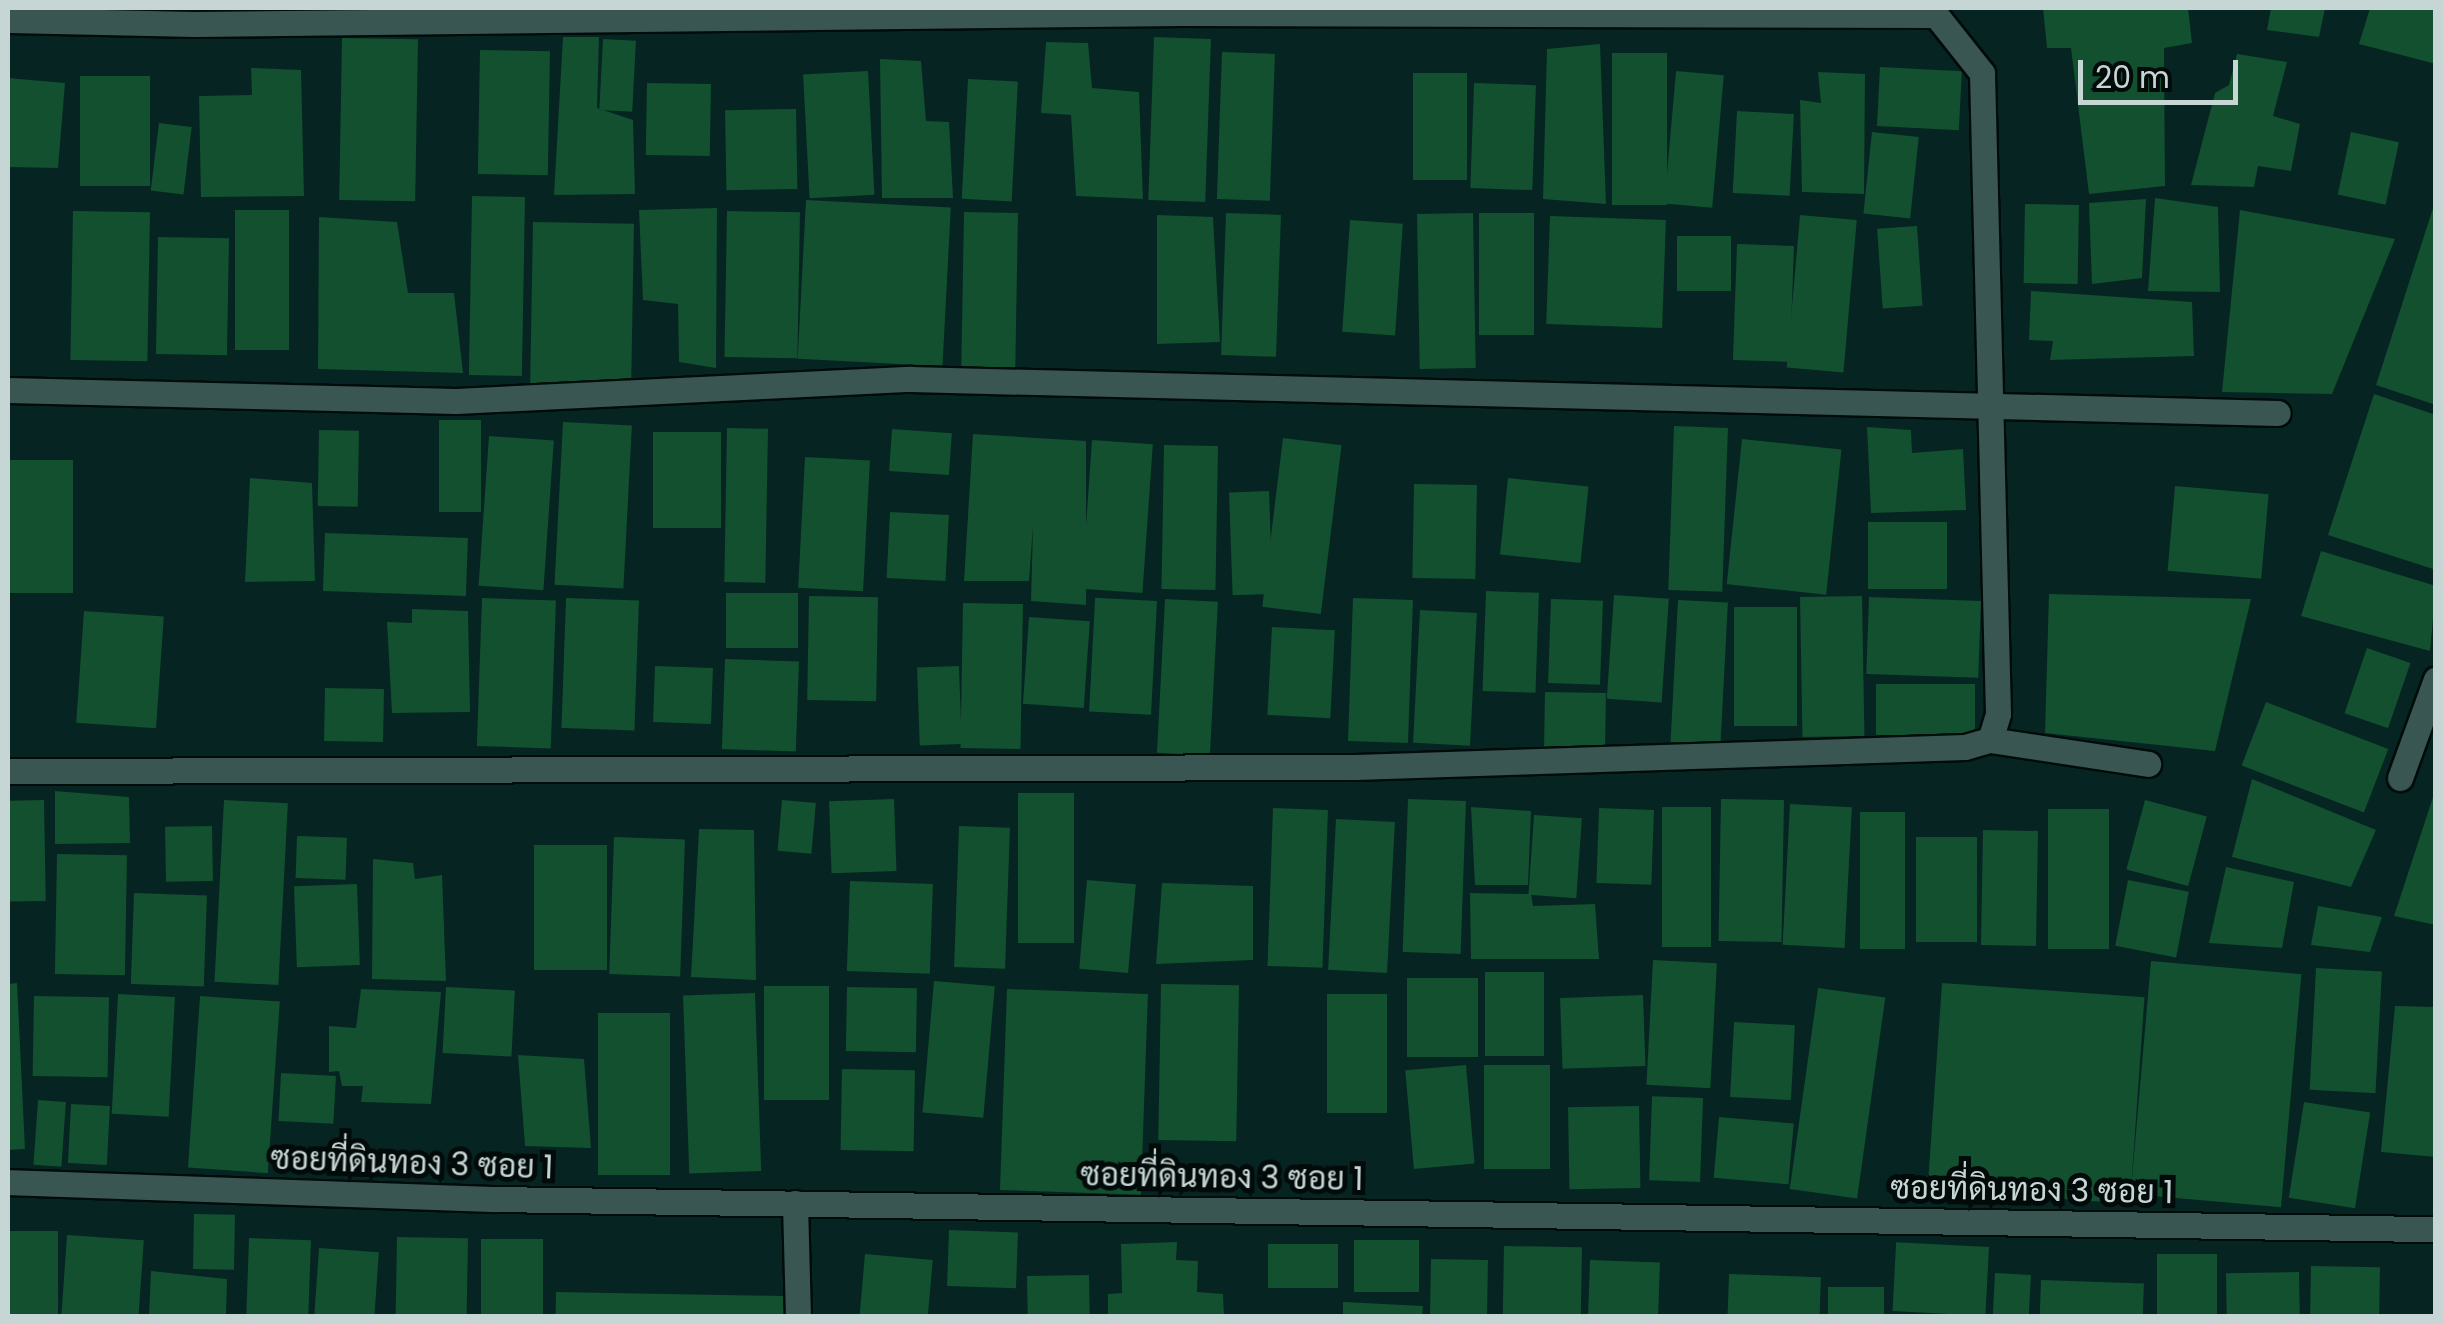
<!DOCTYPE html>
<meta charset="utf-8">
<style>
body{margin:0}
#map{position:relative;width:2443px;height:1324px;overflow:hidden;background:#062421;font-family:Poppins,Sarabun,sans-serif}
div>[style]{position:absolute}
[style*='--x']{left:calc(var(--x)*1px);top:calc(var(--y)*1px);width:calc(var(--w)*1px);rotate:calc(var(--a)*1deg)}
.building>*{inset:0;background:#12502f;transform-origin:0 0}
.roads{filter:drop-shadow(2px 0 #000c0a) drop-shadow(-2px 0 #000c0a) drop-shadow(0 2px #000c0a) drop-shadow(0 -2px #000c0a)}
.minor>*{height:25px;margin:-12.5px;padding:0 12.5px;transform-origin:12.5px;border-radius:12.5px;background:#395653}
span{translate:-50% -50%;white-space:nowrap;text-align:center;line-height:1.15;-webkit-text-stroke:10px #020b0a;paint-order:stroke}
.street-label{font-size:32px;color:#c6d6d4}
.frame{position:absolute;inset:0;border:10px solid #c6d6d4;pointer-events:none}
.scale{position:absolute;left:2078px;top:60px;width:160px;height:45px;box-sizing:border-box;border:5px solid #c6d6d4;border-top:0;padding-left:12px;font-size:30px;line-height:35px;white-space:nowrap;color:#c6d6d4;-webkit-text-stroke:8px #020b0a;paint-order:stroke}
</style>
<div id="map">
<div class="building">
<i style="clip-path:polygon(2043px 8px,2188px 8px,2192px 43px,2164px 48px,2165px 186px,2089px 194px,2071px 48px,2047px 48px)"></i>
<i style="clip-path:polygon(2271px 8px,2325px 8px,2319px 37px,2267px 30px)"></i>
<i style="clip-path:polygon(2370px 8px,2436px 8px,2436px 64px,2359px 44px)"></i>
<i style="clip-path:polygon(563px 37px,599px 37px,597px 108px,633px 120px,635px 194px,554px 195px)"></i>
<i style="left:1154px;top:37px;width:57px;height:163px;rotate:2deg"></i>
<i style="left:342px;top:38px;width:76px;height:162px;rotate:1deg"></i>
<i style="left:603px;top:39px;width:33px;height:71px;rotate:3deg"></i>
<i style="clip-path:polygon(1046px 42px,1088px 43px,1092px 88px,1139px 92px,1143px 199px,1076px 196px,1071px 115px,1041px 113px)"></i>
<i style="clip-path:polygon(1600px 44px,1606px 204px,1543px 199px,1547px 49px)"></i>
<i style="left:480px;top:50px;width:70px;height:124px;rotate:1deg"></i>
<i style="left:1222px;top:52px;width:53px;height:147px;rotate:2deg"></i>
<i style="left:1612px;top:53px;width:55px;height:152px"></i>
<i style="clip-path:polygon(2237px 54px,2287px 62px,2273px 116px,2300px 124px,2291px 171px,2258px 166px,2254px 187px,2191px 185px,2215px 93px,2229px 85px)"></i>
<i style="clip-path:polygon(880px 59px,921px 61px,926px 121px,949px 122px,953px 198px,882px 198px)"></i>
<i style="left:1880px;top:67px;width:82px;height:59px;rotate:3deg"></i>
<i style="clip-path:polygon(251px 68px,301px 70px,304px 196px,201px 197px,199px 96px,252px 95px)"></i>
<i style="left:868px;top:71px;width:124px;height:65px;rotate:87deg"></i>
<i style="left:1676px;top:71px;width:48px;height:133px;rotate:5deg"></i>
<i style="clip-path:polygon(1818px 72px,1865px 74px,1864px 194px,1802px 192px,1800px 100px,1821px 103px)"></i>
<i style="left:1413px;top:73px;width:54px;height:107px"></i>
<i style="left:150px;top:76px;width:110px;height:70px;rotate:90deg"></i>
<i style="clip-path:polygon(8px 78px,65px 83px,58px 168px,8px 167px)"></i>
<i style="left:968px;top:79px;width:50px;height:120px;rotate:3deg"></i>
<i style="left:647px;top:83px;width:64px;height:72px;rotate:1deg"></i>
<i style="left:1474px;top:83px;width:62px;height:105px;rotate:2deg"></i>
<i style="left:796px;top:109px;width:80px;height:71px;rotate:89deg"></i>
<i style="left:1737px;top:111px;width:57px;height:82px;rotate:3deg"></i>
<i style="left:159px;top:123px;width:33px;height:68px;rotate:7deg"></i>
<i style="left:1872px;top:132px;width:47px;height:82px;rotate:6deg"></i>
<i style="left:2351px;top:132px;width:49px;height:64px;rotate:12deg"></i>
<i style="left:525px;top:197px;width:179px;height:53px;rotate:91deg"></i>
<i style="clip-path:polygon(2155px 198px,2218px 207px,2220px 292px,2148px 291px)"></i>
<i style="clip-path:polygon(2146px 199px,2142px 278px,2092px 284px,2089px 203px)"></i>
<i style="left:806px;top:200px;width:145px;height:159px;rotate:3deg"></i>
<i style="clip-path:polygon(2435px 202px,2436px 202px,2436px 405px,2376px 385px)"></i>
<i style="left:2025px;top:204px;width:54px;height:79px;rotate:1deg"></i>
<i style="clip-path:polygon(717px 208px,716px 368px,679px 362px,678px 304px,643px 300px,639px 210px)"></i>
<i style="left:235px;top:210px;width:54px;height:140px"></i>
<i style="clip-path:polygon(2240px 210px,2395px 239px,2332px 394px,2222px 392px)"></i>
<i style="left:73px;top:211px;width:77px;height:149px;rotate:1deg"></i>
<i style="left:727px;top:211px;width:73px;height:146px;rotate:1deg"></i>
<i style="left:964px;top:212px;width:54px;height:155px;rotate:1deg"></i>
<i style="left:1226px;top:213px;width:55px;height:142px;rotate:2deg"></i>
<i style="left:1473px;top:213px;width:155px;height:56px;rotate:89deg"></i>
<i style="left:1479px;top:213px;width:55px;height:122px"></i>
<i style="clip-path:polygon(1157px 215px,1213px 217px,1220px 342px,1157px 344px)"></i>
<i style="left:1800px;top:215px;width:57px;height:153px;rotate:5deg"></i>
<i style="left:1550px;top:216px;width:116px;height:108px;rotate:2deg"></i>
<i style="clip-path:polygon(319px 217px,397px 222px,408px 293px,454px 293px,463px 373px,318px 369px)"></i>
<i style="left:1350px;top:220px;width:53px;height:112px;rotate:4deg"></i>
<i style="left:533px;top:222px;width:101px;height:163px;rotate:1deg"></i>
<i style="left:1917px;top:226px;width:80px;height:40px;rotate:86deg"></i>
<i style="left:1677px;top:236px;width:54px;height:55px"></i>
<i style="left:158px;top:237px;width:71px;height:117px;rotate:1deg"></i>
<i style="left:1737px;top:244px;width:57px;height:116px;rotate:2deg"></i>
<i style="clip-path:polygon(2031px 291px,2192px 302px,2194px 356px,2050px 360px,2053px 341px,2029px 340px)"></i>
<i style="clip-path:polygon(2374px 394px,2436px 415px,2436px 570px,2328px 535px)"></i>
<i style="left:439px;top:420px;width:42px;height:92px"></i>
<i style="left:563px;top:422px;width:69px;height:163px;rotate:3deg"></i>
<i style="left:1674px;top:426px;width:54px;height:164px;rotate:2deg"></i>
<i style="clip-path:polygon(1867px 427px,1911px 430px,1912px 453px,1963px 449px,1966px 510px,1871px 513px)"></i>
<i style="left:727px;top:428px;width:41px;height:154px;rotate:1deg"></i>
<i style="left:892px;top:429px;width:60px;height:42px;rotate:4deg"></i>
<i style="left:319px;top:430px;width:40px;height:76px;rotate:1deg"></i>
<i style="left:653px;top:432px;width:68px;height:96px"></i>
<i style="clip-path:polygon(973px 434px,1086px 441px,1086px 605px,1031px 601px,1033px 526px,1029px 581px,964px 581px)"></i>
<i style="left:489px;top:436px;width:65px;height:150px;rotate:4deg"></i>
<i style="left:1283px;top:438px;width:59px;height:170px;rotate:7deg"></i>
<i style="left:1742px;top:439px;width:100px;height:146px;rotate:6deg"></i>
<i style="left:1092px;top:440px;width:61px;height:149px;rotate:4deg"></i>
<i style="left:1164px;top:445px;width:54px;height:144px;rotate:1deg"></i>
<i style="left:805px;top:457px;width:65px;height:131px;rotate:3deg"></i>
<i style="left:8px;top:460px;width:65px;height:133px"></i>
<i style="clip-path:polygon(250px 478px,312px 483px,315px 581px,245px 582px)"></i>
<i style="left:1508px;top:478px;width:81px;height:77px;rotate:6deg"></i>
<i style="left:1414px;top:484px;width:63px;height:94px;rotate:1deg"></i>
<i style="left:2175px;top:486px;width:94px;height:85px;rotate:5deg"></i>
<i style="left:1269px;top:491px;width:103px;height:40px;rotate:88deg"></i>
<i style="left:890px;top:512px;width:59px;height:66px;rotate:3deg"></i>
<i style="left:1868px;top:522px;width:79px;height:67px"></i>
<i style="left:325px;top:533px;width:143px;height:58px;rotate:2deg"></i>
<i style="clip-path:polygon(2321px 551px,2436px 586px,2430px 651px,2301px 616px)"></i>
<i style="left:1486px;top:591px;width:53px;height:100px;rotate:2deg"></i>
<i style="left:726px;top:593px;width:72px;height:55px"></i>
<i style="clip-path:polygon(2049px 594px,2251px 599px,2215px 751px,2045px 733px)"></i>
<i style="left:1614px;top:595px;width:55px;height:104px;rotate:4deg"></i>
<i style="left:809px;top:596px;width:69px;height:104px;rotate:1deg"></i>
<i style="left:1862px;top:596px;width:140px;height:62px;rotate:89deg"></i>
<i style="left:1869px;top:597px;width:112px;height:77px;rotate:2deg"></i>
<i style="left:482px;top:598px;width:74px;height:148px;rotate:2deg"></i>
<i style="left:566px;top:598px;width:73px;height:130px;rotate:2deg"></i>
<i style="left:1353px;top:598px;width:60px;height:143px;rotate:2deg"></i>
<i style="left:1165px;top:599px;width:53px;height:154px;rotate:3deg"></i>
<i style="left:1551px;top:599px;width:52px;height:84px;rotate:2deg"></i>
<i style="left:1678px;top:600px;width:50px;height:143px;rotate:3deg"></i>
<i style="left:1157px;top:601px;width:114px;height:62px;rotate:93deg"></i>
<i style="left:963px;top:603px;width:60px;height:145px;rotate:1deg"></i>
<i style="left:1734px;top:607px;width:63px;height:119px"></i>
<i style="clip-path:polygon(412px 609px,468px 611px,470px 712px,392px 713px,387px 622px,412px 623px)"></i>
<i style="left:1420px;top:610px;width:57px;height:133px;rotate:3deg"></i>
<i style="left:84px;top:611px;width:80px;height:112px;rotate:4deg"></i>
<i style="left:1029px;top:617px;width:61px;height:87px;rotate:4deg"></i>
<i style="left:1272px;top:627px;width:63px;height:88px;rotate:3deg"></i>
<i style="left:2367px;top:648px;width:46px;height:69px;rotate:19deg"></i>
<i style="left:725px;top:659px;width:74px;height:90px;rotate:2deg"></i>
<i style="left:655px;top:666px;width:58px;height:56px;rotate:2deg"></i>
<i style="left:959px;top:666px;width:78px;height:42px;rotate:88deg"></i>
<i style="left:1975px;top:684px;width:51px;height:99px;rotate:90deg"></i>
<i style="left:325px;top:688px;width:59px;height:53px;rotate:1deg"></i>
<i style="left:1545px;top:692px;width:61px;height:60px;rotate:1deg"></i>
<i style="left:2266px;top:702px;width:131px;height:68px;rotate:21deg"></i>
<i style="clip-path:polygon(2252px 779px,2376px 830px,2351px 887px,2232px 857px)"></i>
<i style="clip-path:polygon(55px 791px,129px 797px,130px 843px,55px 844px)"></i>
<i style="clip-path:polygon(2435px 791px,2436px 791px,2436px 925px,2394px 916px)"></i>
<i style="left:1074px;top:793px;width:150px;height:56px;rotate:90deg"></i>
<i style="left:894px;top:799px;width:72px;height:65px;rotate:88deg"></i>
<i style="left:1408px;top:799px;width:58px;height:153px;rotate:2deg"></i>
<i style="left:1721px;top:799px;width:63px;height:142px;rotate:1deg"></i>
<i style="left:44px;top:800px;width:101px;height:36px;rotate:89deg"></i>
<i style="left:224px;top:800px;width:64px;height:182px;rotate:3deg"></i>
<i style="left:782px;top:800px;width:34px;height:51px;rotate:5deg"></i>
<i style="left:2145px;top:800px;width:64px;height:72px;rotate:15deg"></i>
<i style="left:1790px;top:804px;width:62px;height:141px;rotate:3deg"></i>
<i style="clip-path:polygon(1471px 807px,1531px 811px,1528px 885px,1475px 885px)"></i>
<i style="left:1662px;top:807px;width:49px;height:140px"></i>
<i style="left:1273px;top:808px;width:55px;height:158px;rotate:2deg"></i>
<i style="left:1599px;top:808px;width:55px;height:75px;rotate:2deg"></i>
<i style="left:2109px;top:809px;width:140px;height:61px;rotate:90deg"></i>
<i style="left:1860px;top:812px;width:45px;height:137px"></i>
<i style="left:1534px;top:815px;width:48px;height:80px;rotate:4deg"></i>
<i style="left:1336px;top:819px;width:59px;height:151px;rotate:3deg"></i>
<i style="left:212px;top:826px;width:55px;height:47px;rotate:89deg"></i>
<i style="left:959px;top:826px;width:51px;height:141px;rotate:2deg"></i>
<i style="clip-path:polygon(699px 829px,754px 830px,756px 980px,691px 977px)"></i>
<i style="left:1983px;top:830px;width:55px;height:115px;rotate:1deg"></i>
<i style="left:297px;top:836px;width:50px;height:42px;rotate:2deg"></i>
<i style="left:614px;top:837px;width:71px;height:137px;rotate:2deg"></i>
<i style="left:1977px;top:837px;width:105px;height:61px;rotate:90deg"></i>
<i style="left:534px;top:845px;width:73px;height:125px"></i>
<i style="left:57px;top:854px;width:70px;height:120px;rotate:1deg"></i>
<i style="clip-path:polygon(373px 859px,413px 863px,415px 879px,442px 875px,446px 981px,372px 979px)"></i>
<i style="clip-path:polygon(2226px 867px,2294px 882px,2282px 948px,2209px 943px)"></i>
<i style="left:1087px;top:880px;width:49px;height:89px;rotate:5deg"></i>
<i style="left:2128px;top:880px;width:62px;height:67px;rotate:11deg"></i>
<i style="left:850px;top:881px;width:83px;height:90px;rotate:2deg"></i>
<i style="clip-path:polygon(1162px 883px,1253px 886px,1253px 960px,1156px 964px)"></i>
<i style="left:357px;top:884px;width:81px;height:63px;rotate:88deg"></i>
<i style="left:134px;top:893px;width:73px;height:91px;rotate:2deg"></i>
<i style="clip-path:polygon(1470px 893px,1531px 894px,1533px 906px,1595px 904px,1599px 959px,1471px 959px)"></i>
<i style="clip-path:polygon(2318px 906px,2382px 917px,2370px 952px,2311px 945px)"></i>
<i style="left:1653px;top:960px;width:64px;height:125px;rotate:3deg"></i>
<i style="left:2151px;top:961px;width:151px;height:234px;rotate:5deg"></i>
<i style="left:2316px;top:968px;width:66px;height:122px;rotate:3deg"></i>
<i style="left:1485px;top:972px;width:59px;height:84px"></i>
<i style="left:1407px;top:978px;width:71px;height:79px"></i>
<i style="left:934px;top:981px;width:61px;height:132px;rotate:5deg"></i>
<i style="clip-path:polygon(17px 983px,25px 1149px,8px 1150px,8px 984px)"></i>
<i style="left:1942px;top:983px;width:203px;height:207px;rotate:4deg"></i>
<i style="left:1161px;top:984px;width:78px;height:156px;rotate:1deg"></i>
<i style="left:764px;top:986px;width:65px;height:114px"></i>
<i style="left:446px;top:987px;width:69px;height:66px;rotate:3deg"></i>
<i style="left:847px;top:987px;width:70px;height:64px;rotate:1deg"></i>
<i style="left:1818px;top:988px;width:68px;height:203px;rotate:8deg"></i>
<i style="clip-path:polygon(361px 989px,441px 992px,431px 1104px,361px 1102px,363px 1086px,342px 1086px,339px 1071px,329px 1072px,329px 1026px,356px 1028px)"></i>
<i style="left:1007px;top:989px;width:141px;height:201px;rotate:2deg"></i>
<i style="left:755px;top:993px;width:178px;height:72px;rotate:88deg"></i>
<i style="left:118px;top:994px;width:57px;height:120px;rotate:3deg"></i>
<i style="left:1327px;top:994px;width:60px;height:119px"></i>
<i style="left:1643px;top:995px;width:71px;height:83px;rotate:88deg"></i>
<i style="left:34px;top:996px;width:75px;height:80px;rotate:1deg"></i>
<i style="left:200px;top:996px;width:80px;height:172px;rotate:4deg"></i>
<i style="clip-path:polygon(2395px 1006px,2436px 1007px,2436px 1157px,2381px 1152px)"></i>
<i style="left:670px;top:1013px;width:162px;height:72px;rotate:90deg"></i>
<i style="left:1734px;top:1022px;width:61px;height:75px;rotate:3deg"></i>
<i style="clip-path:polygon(518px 1055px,584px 1059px,591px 1148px,525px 1146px)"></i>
<i style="left:1466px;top:1065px;width:99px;height:61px;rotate:85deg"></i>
<i style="left:1484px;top:1065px;width:66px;height:104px"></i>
<i style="left:842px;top:1069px;width:73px;height:81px;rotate:1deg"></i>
<i style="left:281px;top:1073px;width:55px;height:48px;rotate:3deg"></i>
<i style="left:1703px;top:1098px;width:84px;height:51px;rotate:92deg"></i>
<i style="left:38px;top:1100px;width:28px;height:65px;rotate:4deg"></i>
<i style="left:2304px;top:1102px;width:67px;height:97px;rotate:9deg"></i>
<i style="left:71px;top:1104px;width:39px;height:59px;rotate:3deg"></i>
<i style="left:1639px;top:1106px;width:82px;height:71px;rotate:89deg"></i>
<i style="left:1719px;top:1117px;width:75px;height:61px;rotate:5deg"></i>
<i style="left:194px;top:1214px;width:41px;height:55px;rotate:1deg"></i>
<i style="left:949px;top:1230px;width:69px;height:56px;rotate:2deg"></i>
<i style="left:8px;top:1231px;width:50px;height:85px"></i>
<i style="left:67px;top:1235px;width:77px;height:81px;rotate:4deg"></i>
<i style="left:397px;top:1237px;width:71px;height:79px;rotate:1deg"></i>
<i style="left:249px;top:1238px;width:62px;height:78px;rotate:2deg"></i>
<i style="left:481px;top:1239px;width:62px;height:77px"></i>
<i style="left:1354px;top:1240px;width:65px;height:52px"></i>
<i style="clip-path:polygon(1177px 1242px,1176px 1260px,1198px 1261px,1197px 1292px,1223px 1294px,1224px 1316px,1108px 1316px,1108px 1294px,1122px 1293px,1121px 1244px)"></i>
<i style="left:1268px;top:1244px;width:70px;height:44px"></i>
<i style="left:1504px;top:1246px;width:78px;height:70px;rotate:1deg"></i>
<i style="left:1989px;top:1247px;width:69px;height:93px;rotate:93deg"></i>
<i style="left:319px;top:1248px;width:60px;height:68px;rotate:4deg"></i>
<i style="left:865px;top:1254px;width:68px;height:62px;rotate:5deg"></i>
<i style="left:2157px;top:1254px;width:60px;height:62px"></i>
<i style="left:1431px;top:1259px;width:57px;height:57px;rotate:1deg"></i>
<i style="left:1590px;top:1260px;width:70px;height:56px;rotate:2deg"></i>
<i style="left:2311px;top:1266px;width:69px;height:50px;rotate:1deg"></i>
<i style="clip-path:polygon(151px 1271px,227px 1279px,226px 1316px,149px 1316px)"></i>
<i style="left:2299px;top:1272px;width:44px;height:73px;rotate:89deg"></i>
<i style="left:1995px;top:1273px;width:36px;height:43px;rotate:3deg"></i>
<i style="left:1729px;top:1274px;width:92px;height:42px;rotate:2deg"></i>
<i style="left:1089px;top:1275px;width:41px;height:62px;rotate:89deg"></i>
<i style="left:2041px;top:1280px;width:103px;height:36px;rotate:2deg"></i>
<i style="left:1828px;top:1287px;width:56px;height:29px"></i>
<i style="left:556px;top:1292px;width:228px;height:24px;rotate:1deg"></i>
<i style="clip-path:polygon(1343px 1302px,1423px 1306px,1422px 1316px,1343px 1316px)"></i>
</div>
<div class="roads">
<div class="minor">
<i style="--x:8;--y:20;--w:187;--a:1.2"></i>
<i style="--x:195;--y:24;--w:987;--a:-0.64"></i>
<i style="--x:1182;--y:13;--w:754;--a:0.15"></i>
<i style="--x:1936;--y:15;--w:74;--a:51.6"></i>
<i style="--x:1982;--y:73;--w:641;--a:88.57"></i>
<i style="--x:1998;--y:714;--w:27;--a:107"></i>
<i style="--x:8;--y:390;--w:448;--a:1.4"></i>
<i style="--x:456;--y:401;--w:455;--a:-2.8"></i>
<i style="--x:910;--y:379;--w:1368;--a:1.42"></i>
<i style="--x:8;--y:771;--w:1347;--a:-0.17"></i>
<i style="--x:1355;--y:767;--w:610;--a:-1.88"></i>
<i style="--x:1965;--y:747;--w:26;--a:-16"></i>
<i style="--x:1990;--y:740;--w:160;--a:8.6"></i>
<i style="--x:2400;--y:778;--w:105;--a:-70"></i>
<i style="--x:8;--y:1182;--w:486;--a:2"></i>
<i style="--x:494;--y:1199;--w:1942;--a:0.89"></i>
<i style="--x:795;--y:1203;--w:113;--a:88.5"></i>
</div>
</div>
<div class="street-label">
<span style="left:412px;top:1163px;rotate:2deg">ซอยที่ดินทอง 3 ซอย 1</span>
<span style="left:1222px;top:1177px;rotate:1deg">ซอยที่ดินทอง 3 ซอย 1</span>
<span style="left:2032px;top:1190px;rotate:1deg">ซอยที่ดินทอง 3 ซอย 1</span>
</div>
<div class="frame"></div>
<div class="scale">20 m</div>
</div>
